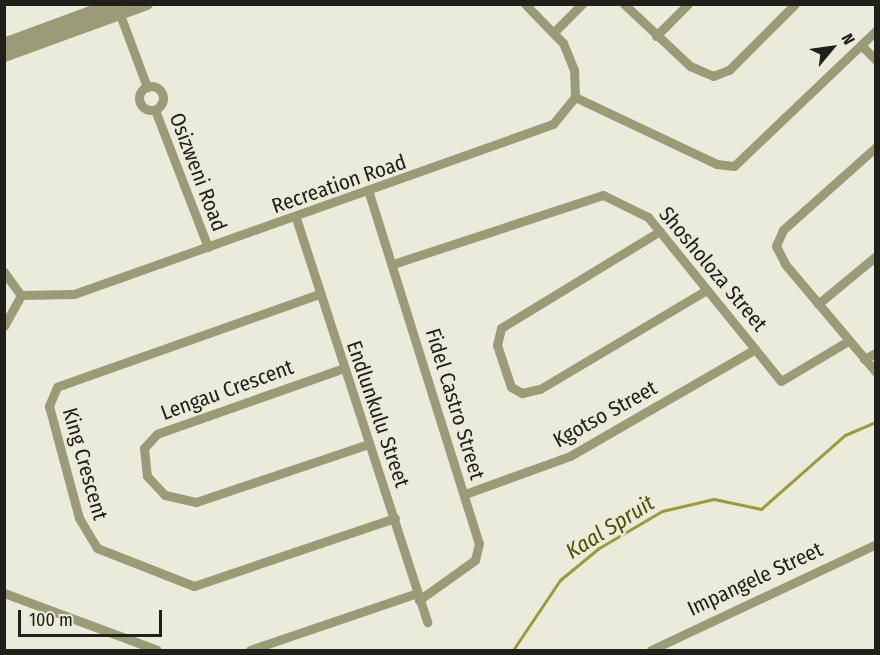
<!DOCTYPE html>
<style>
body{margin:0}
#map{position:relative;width:880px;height:655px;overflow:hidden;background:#eaebdb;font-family:"Fira Sans Condensed",sans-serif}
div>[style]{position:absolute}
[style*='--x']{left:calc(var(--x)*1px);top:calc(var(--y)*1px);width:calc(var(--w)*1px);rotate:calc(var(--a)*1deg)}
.stream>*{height:3px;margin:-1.5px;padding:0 1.5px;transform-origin:1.5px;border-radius:1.5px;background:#9b9b3b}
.minor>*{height:9px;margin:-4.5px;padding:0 4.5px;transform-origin:4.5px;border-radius:4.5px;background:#9b9c77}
.minor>.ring{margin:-4.5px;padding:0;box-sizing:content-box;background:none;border:9px solid #9b9c77;border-radius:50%}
.tertiary>*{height:12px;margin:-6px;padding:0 6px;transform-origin:6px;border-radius:6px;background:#9b9c77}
span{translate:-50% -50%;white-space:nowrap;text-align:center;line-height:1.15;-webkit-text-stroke:4.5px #eaebdb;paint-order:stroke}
.street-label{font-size:21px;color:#20201a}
.water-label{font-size:22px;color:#4f4e01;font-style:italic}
.frame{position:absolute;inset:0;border:6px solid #20201a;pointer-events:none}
.north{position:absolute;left:802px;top:18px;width:60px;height:60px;-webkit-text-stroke:4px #eaebdb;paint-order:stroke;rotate:61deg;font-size:16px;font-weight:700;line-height:24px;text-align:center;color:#20201a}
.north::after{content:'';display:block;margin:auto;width:21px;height:27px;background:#20201a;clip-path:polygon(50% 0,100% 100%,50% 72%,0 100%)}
.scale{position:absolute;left:18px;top:610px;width:144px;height:27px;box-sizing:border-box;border:3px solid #20201a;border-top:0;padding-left:8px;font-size:18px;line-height:21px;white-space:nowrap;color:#20201a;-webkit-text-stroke:4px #eaebdb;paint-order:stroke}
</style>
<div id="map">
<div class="stream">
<i style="--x:513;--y:650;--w:84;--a:-56.1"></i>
<i style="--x:560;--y:580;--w:50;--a:-39.4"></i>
<i style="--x:599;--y:548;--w:73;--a:-30.4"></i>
<i style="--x:662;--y:511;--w:53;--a:-13"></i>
<i style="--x:714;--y:499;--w:48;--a:12"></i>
<i style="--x:761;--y:509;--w:112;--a:-41.4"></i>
<i style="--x:845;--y:435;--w:34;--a:-23"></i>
</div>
<div class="minor">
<i style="--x:116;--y:4;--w:89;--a:69.5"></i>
<i style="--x:624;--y:4;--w:91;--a:43.2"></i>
<i style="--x:690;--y:66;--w:25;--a:23"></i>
<i style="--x:713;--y:76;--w:17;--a:-21"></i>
<i style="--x:729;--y:70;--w:93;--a:-45"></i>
<i style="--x:554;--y:32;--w:40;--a:-45"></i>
<i style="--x:656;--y:36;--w:45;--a:-45"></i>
<i style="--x:861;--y:45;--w:21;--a:45"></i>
<i class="ring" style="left:139px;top:86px;width:15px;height:15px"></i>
<i style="--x:575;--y:97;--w:157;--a:25.3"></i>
<i style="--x:717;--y:164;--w:17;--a:7"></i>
<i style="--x:734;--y:166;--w:196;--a:-43.6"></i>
<i style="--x:155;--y:110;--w:147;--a:68.9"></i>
<i style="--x:876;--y:147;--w:125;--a:138.3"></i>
<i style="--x:783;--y:230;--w:17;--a:114"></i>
<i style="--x:776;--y:246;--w:20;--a:63"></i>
<i style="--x:785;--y:264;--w:141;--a:49.9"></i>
<i style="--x:369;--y:193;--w:367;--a:72.6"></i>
<i style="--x:479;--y:543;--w:17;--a:103"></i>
<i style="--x:475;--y:560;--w:69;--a:144.5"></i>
<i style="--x:296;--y:218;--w:425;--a:72"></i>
<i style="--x:660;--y:231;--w:186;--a:148.6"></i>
<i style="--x:501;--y:328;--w:17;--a:103"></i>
<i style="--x:497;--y:345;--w:44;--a:71.6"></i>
<i style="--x:511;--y:387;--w:13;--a:29"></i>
<i style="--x:522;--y:393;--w:18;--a:-13"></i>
<i style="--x:540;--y:389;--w:194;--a:-30.7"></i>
<i style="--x:393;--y:264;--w:221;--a:-18.2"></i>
<i style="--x:603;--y:195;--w:50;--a:26.1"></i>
<i style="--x:648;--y:217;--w:211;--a:51"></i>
<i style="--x:781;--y:381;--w:78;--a:-30.8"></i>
<i style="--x:4;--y:272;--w:29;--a:54"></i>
<i style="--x:319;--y:294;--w:278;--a:160.5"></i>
<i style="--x:57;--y:387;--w:21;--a:113"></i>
<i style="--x:49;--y:406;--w:116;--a:75"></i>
<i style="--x:79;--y:518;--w:35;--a:59"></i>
<i style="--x:97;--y:548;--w:104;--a:21.4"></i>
<i style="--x:194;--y:586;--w:212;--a:-18.7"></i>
<i style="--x:21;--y:295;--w:53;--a:-1.1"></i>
<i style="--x:74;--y:294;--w:508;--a:-19.54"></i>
<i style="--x:553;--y:124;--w:35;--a:-51"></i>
<i style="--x:575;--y:97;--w:27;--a:-92"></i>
<i style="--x:574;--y:70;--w:29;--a:-112"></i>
<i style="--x:563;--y:43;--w:54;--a:-134.3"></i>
<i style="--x:818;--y:304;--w:75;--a:-39.6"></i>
<i style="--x:4;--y:326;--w:35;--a:-61"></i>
<i style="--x:864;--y:359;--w:13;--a:-27"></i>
<i style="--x:344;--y:368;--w:198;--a:160.6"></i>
<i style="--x:157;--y:434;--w:19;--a:133"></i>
<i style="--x:144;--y:448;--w:28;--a:84"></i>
<i style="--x:147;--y:476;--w:26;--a:47"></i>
<i style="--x:165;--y:495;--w:32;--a:13"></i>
<i style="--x:196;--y:502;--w:182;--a:-18.6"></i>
<i style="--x:465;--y:494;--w:112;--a:-19.9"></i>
<i style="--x:570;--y:456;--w:214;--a:-30"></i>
<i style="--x:4;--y:593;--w:163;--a:20.4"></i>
<i style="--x:250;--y:650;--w:176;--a:-18.8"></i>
<i style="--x:651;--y:650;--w:249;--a:-25.2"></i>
</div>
<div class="tertiary">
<i style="--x:4;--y:44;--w:115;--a:-20.3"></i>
<i style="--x:4;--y:56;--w:152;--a:-20"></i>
</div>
<div class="street-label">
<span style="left:198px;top:172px;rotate:69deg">Osizweni Road</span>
<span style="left:339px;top:184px;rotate:-19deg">Recreation Road</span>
<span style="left:713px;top:269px;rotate:50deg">Shosholoza Street</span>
<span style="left:227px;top:390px;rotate:-20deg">Lengau Crescent</span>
<span style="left:455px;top:404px;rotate:73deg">Fidel Castro Street</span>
<span style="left:378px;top:414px;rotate:71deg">Endlunkulu Street</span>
<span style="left:605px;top:414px;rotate:-29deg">Kgotso Street</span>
<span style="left:85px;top:464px;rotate:74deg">King Crescent</span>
<span style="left:755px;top:579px;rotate:-25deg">Impangele Street</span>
</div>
<div class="water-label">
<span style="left:610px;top:527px;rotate:-32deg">Kaal Spruit</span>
</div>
<div class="frame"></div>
<div class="north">N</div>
<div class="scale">100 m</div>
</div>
